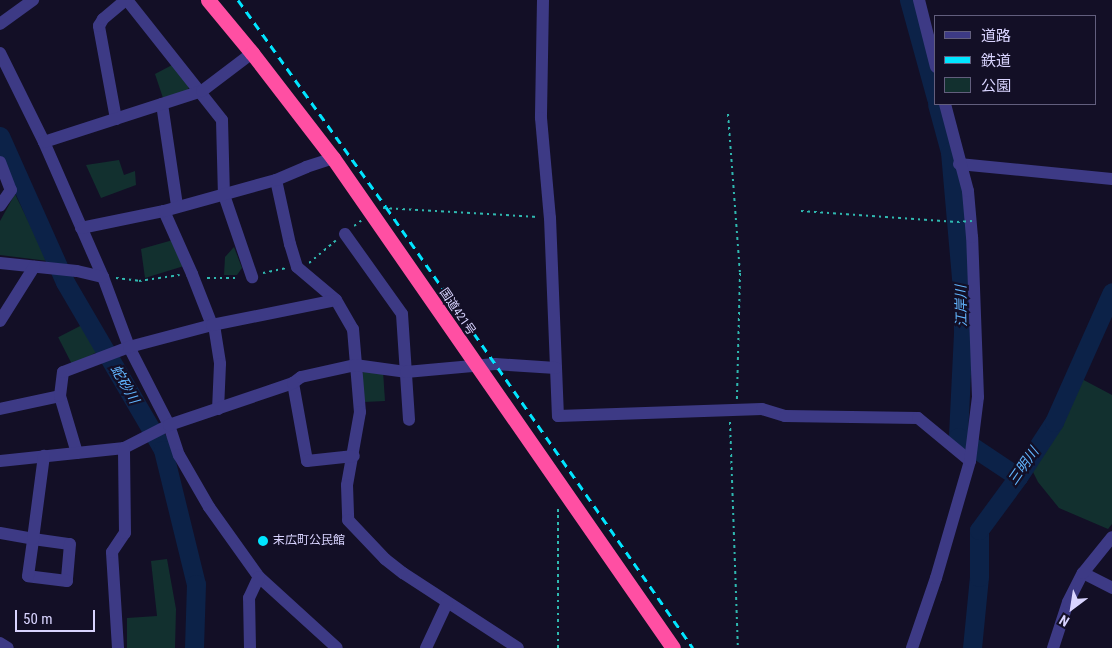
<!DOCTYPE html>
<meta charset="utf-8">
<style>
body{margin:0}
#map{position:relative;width:1112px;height:648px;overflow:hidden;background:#130f26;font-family:"Roboto Condensed","Noto Sans JP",sans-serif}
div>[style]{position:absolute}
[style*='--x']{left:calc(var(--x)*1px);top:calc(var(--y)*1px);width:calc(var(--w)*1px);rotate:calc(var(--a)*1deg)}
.green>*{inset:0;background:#12302f;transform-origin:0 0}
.river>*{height:19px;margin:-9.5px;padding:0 9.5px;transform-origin:9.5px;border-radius:9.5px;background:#0c2248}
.path>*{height:2px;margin-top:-1px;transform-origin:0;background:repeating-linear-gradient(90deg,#2fb8b0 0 2.5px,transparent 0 6.5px)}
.minor>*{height:12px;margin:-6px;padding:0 6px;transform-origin:6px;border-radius:6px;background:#3d3a85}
.highway>*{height:15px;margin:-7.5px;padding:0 7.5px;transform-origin:7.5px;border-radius:7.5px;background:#ff4fa3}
.rail>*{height:3px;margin-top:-1.5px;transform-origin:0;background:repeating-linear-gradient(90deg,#00e5ff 0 8px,transparent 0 14px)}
.path-bridge>*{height:2px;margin-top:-1px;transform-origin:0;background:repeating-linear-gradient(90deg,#2fb8b0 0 2.5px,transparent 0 6.5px)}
.dots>*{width:14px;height:14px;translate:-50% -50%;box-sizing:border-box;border:2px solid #130f26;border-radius:50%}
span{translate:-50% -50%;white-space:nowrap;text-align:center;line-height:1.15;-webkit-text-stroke:4.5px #130f26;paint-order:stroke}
.street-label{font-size:12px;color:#d9d4ff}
.poi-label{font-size:12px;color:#d9d4ff}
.left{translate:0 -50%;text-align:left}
.water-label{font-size:14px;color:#62b6ff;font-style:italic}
.legend{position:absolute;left:934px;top:15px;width:162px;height:90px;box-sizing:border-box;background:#130f26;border:1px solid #625e7d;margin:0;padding:6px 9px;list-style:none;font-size:15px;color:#d9d4ff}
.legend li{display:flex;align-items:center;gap:10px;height:25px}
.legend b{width:25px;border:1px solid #625e7d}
.north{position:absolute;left:1047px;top:583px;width:50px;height:50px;-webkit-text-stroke:4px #130f26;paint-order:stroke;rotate:211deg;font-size:14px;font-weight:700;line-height:20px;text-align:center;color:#d9d4ff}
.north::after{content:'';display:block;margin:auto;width:18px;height:22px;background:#d9d4ff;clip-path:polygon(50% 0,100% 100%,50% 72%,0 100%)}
.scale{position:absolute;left:15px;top:610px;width:80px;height:22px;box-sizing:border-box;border:2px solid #d9d4ff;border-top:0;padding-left:6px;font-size:15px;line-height:18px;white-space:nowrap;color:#d9d4ff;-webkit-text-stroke:4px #130f26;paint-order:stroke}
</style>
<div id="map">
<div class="green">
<i style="clip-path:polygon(174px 64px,190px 83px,188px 90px,163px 98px,155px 74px)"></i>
<i style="clip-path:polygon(119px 160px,124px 175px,135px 171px,136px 185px,101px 198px,86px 165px)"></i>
<i style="clip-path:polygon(15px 194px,48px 261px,0 255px,0 221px)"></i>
<i style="clip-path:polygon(173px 240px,184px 266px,145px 278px,141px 249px)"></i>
<i style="clip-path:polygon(234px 247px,242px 268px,237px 275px,224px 275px,225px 257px)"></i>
<i style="left:84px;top:324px;width:31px;height:29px;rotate:63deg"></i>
<i style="clip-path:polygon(367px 369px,383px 371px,385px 401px,364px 402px,361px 374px)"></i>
<i style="clip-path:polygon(1078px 377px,1112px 395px,1112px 524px,1108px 529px,1059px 508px,1038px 482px,1030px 466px,1057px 423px)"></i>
<i style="clip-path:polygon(167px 559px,176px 609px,175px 648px,127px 648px,127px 618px,157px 616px,151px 561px)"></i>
</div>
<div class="river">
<i style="--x:909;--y:0;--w:102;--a:74.6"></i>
<i style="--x:937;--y:104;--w:50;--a:74.8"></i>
<i style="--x:950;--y:152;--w:149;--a:85"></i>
<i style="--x:963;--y:300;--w:33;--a:90"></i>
<i style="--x:963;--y:333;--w:104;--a:92.8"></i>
<i style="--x:958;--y:437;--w:72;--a:33.7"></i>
<i style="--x:0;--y:136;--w:160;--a:66"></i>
<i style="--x:65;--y:282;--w:194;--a:59.7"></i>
<i style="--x:163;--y:450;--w:138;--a:76.2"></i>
<i style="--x:196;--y:584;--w:64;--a:91.8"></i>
<i style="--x:972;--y:648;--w:71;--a:-84.4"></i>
<i style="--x:979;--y:577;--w:47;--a:-90"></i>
<i style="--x:979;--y:530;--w:66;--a:-53.7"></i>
<i style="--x:1018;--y:477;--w:66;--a:-56.8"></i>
<i style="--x:1054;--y:422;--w:142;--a:-66"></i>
</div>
<div class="path">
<i style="--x:728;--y:114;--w:159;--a:85.7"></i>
<i style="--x:740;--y:273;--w:126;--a:91.4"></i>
<i style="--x:383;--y:208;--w:155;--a:3.3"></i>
<i style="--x:801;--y:211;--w:156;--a:4"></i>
<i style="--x:354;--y:226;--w:10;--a:-37"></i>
<i style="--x:309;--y:263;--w:35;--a:-40"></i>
<i style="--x:263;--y:273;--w:24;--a:-12"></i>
<i style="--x:116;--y:278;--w:23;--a:7"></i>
<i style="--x:139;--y:281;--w:41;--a:-8.3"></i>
<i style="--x:207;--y:278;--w:32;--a:0"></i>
<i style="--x:730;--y:422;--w:226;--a:88"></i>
<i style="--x:558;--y:648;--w:143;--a:-90"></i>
</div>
<div class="minor">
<i style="--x:127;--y:0;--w:153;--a:51.6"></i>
<i style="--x:222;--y:120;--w:75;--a:88.5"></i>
<i style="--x:224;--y:195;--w:87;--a:71.1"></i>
<i style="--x:543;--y:0;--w:118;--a:91"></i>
<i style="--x:541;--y:118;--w:100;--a:84.9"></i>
<i style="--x:550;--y:218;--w:198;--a:87.7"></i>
<i style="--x:558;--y:416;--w:204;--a:-2"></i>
<i style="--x:762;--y:409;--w:24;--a:17"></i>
<i style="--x:785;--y:416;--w:133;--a:0.9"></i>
<i style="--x:918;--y:418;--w:67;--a:39.6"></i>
<i style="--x:919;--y:0;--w:69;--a:75.8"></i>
<i style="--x:0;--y:24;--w:41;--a:-36"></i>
<i style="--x:0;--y:53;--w:99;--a:63.7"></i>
<i style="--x:44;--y:142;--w:147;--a:66.4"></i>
<i style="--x:103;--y:277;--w:75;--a:69.6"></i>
<i style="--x:129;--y:347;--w:88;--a:62.9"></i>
<i style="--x:169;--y:425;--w:32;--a:72"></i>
<i style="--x:179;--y:455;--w:60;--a:60"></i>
<i style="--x:209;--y:507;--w:86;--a:54.5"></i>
<i style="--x:259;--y:577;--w:105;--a:42.3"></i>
<i style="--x:162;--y:104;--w:103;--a:81.6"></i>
<i style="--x:116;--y:119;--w:95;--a:-100.4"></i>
<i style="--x:99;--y:26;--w:8;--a:-60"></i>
<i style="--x:103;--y:19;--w:30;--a:-40"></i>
<i style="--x:44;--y:142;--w:166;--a:-17.9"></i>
<i style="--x:202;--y:91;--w:63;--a:-37.2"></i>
<i style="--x:0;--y:162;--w:30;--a:69"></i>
<i style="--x:11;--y:190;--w:19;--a:125"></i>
<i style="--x:959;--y:164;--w:154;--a:5.6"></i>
<i style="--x:276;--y:180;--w:66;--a:77.7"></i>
<i style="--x:290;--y:244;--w:24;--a:73"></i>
<i style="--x:297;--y:267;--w:51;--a:40.2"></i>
<i style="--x:336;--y:300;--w:34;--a:60"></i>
<i style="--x:353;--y:329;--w:83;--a:85.2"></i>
<i style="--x:360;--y:412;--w:74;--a:100.1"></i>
<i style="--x:347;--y:485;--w:35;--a:88"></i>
<i style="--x:348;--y:520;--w:54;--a:46.5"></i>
<i style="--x:385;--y:559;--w:23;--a:38"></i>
<i style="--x:403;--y:573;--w:137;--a:33.1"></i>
<i style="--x:164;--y:211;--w:69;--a:66"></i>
<i style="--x:192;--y:274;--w:55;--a:68.6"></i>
<i style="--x:81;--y:228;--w:85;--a:-11.6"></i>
<i style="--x:164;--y:211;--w:116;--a:-15.5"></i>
<i style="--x:276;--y:180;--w:33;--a:-23"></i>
<i style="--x:306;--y:167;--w:28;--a:-18"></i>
<i style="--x:345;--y:234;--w:98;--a:54.5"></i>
<i style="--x:402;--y:314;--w:106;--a:86.2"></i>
<i style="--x:0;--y:263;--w:77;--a:5.9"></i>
<i style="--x:77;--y:271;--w:27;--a:13"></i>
<i style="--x:0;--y:321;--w:64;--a:-57.8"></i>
<i style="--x:214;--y:325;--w:39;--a:81"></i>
<i style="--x:220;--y:364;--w:45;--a:92.5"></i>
<i style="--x:293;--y:383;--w:79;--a:79.8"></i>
<i style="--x:307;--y:461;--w:47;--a:-6.1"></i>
<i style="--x:0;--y:409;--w:61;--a:-12.2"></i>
<i style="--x:77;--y:453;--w:59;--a:-106.6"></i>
<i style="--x:60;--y:396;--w:24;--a:-83"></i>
<i style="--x:63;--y:372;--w:71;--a:-20.7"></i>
<i style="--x:129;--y:347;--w:86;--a:-14.8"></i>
<i style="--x:212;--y:325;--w:126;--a:-11.4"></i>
<i style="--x:0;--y:461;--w:125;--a:-6"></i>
<i style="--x:124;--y:448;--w:51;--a:-27.1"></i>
<i style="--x:169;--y:425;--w:131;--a:-18.7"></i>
<i style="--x:293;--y:383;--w:10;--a:-37"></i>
<i style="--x:301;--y:377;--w:55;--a:-12.5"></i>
<i style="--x:355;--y:365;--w:51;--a:7.8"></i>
<i style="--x:406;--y:372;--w:89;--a:-5.1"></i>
<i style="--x:495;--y:364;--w:61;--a:3.8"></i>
<i style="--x:0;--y:533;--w:34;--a:10"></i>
<i style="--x:33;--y:539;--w:37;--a:8"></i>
<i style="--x:70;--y:544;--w:37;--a:95"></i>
<i style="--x:67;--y:581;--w:39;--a:-173"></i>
<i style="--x:28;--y:576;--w:37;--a:-82"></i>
<i style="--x:33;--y:539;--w:84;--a:-82.5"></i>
<i style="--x:1083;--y:573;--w:33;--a:27"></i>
<i style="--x:0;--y:643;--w:9;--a:32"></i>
<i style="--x:118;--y:648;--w:96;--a:-93.6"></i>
<i style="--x:112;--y:552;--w:23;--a:-56"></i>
<i style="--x:125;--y:533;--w:85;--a:-90.7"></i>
<i style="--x:250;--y:648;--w:50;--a:-91.1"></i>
<i style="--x:249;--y:598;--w:23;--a:-65"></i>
<i style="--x:426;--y:648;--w:50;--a:-65"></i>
<i style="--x:912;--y:648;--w:74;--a:-71.1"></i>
<i style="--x:936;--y:578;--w:122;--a:-73.8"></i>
<i style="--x:970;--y:461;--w:64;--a:-82.9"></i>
<i style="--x:978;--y:397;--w:160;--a:-92.1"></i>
<i style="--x:972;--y:237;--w:46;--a:-95"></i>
<i style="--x:968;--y:191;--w:90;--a:-104.8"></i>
<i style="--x:1053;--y:648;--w:48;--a:-71.9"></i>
<i style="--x:1068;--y:602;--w:33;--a:-63"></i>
<i style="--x:1083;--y:573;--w:46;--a:-51.1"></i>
</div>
<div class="highway">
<i style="--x:208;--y:0;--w:69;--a:50.3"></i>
<i style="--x:252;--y:53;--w:133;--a:52.4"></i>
<i style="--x:333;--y:158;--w:596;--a:55.24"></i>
</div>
<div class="rail">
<i style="--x:238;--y:0;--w:254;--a:54.4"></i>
<i style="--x:386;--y:207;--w:537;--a:55.16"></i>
</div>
<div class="path-bridge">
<i style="--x:957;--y:222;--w:15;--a:-4"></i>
</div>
<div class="dots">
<i style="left:263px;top:541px;background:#00e5ff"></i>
</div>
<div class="street-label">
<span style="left:457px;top:312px;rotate:56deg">国道421号</span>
</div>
<div class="poi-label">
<span class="left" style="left:273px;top:541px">末広町公民館</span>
</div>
<div class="water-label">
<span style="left:961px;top:306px;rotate:-91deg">江岸川</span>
<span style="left:125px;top:384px;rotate:60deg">蛇砂川</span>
<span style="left:1023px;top:466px;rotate:-55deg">三明川</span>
</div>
<ul class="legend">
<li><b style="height:6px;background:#3d3a85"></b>道路</li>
<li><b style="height:6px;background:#00e5ff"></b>鉄道</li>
<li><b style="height:14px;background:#12302f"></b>公園</li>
</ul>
<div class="north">N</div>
<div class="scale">50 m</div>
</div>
